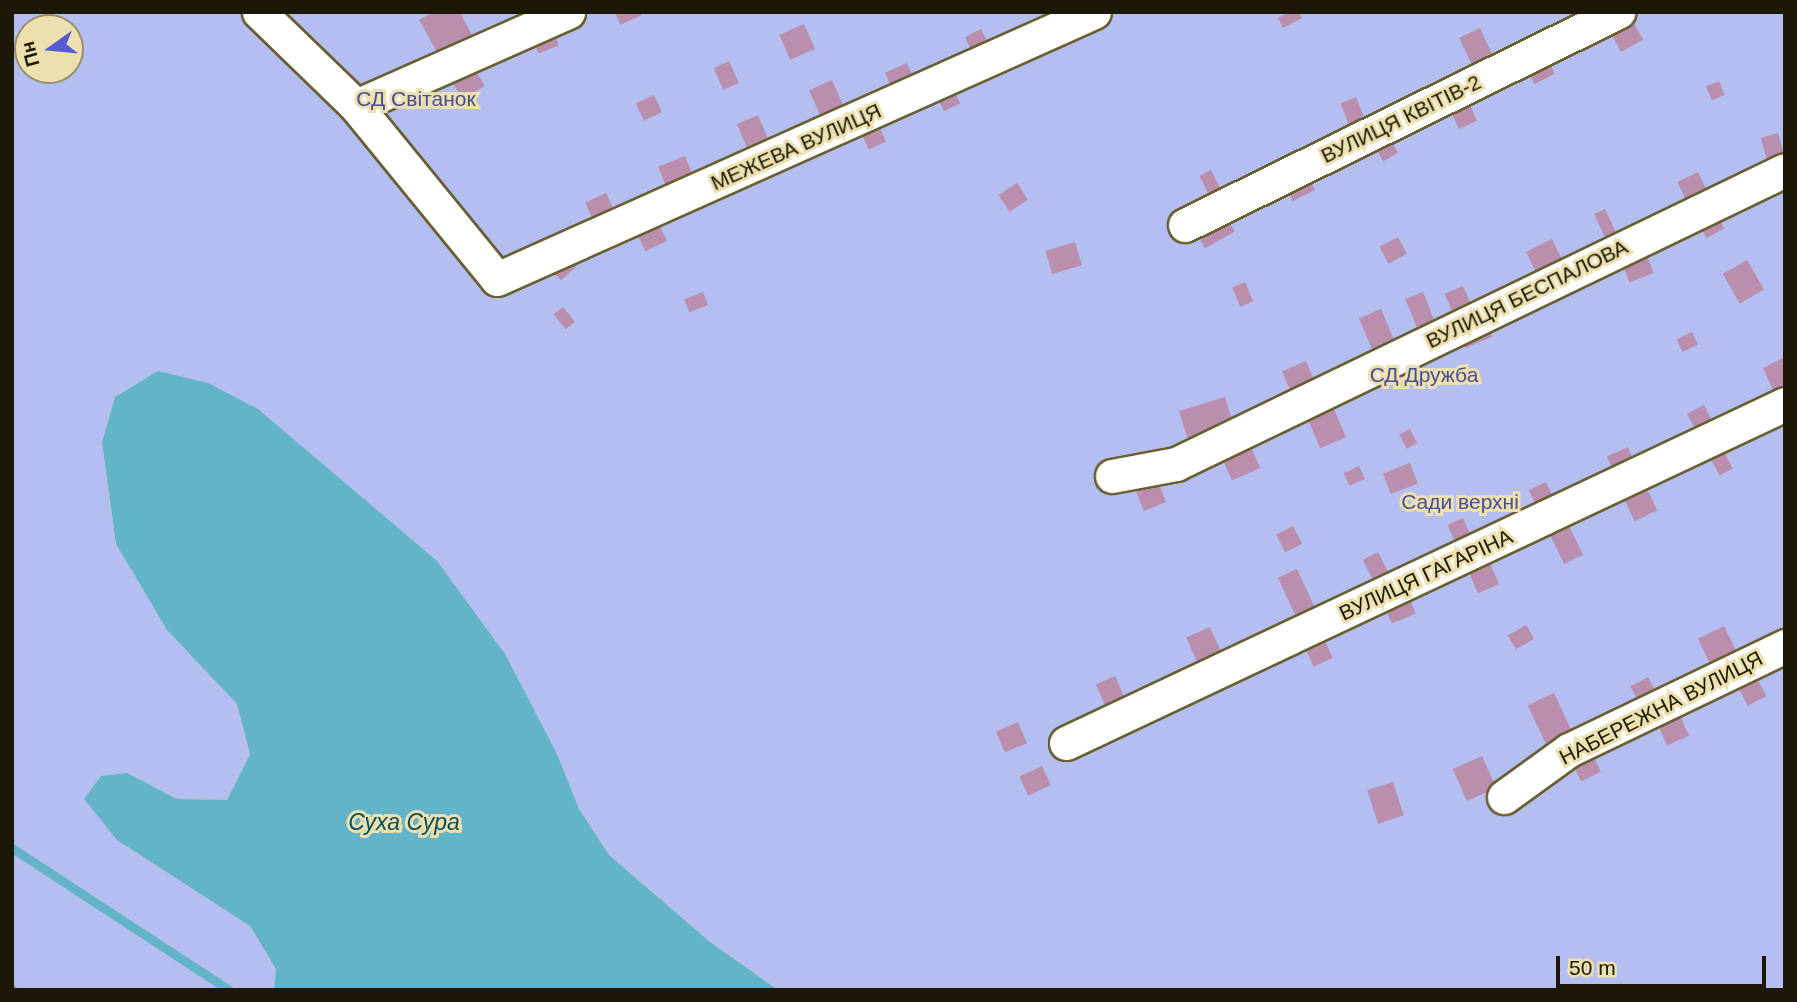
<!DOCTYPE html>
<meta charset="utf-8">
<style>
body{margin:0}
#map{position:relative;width:1797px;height:1002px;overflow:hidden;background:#ded3a2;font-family:Arial,sans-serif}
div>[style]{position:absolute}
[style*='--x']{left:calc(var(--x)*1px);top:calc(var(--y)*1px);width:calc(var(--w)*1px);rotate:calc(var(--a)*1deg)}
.green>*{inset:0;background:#b5bef0}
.water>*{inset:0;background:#64b4c9}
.stream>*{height:9px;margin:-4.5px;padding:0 4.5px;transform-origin:4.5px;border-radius:4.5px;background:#64b4c9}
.building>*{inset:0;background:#b98fad;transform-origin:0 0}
.path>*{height:4.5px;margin-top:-2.25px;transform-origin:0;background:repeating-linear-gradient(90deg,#9d946e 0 5px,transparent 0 10px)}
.roads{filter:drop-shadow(2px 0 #695f31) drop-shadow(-2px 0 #695f31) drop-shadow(0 2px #695f31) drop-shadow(0 -2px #695f31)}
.minor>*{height:33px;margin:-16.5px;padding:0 16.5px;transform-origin:16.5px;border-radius:16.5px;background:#fff}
span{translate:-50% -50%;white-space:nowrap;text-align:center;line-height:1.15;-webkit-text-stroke:6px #ebe0ae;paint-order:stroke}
.park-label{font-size:21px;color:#474e95}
.street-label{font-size:21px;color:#1d1806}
.water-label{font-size:23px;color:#08505f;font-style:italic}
.frame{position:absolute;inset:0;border:14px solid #1d1806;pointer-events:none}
.north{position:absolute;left:14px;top:14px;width:70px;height:70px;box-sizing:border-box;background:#ebe0ae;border:2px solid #99906b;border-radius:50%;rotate:255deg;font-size:19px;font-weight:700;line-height:28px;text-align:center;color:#1d1806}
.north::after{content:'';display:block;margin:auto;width:24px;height:32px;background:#575bd3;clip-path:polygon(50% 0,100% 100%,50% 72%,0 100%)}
.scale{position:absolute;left:1556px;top:956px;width:210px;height:32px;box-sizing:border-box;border:4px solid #1d1806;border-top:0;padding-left:9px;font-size:21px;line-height:24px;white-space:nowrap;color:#1d1806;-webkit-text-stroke:5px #ebe0ae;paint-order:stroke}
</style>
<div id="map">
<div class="green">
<i style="clip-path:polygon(evenodd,12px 12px,1785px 12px,1785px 990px,778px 990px,710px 942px,609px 855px,579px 809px,557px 754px,115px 397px,102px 442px,116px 544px,167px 630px,237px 704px,250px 754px,227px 800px,177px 799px,127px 773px,117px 840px,250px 926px,276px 969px,274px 990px,12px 990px,12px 12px,28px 28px,70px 28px,70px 70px,28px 70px,28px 28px)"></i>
</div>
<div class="water">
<i style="clip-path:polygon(158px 371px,208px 383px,258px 409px,437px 561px,505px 654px,557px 754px,579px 809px,609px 855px,710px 942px,778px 990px,274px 990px,276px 969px,250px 926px,117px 840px,84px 799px,101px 776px,127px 773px,177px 799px,227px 800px,250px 754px,237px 704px,167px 630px,116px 544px,102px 442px,115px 397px)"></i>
</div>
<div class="stream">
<i style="--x:12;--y:848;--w:259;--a:33.2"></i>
</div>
<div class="building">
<i style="clip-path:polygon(433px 12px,460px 12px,476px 43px,442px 61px,419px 20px)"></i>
<i style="clip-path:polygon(615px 12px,641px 12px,642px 15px,620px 25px)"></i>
<i style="clip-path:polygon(1289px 12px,1299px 12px,1302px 18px,1283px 28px,1278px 18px)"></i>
<i style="left:1631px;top:18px;width:25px;height:25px;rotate:61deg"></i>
<i style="left:804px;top:24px;width:27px;height:27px;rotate:66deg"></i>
<i style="left:551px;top:25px;width:22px;height:22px;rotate:69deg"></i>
<i style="left:1480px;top:28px;width:33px;height:23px;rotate:65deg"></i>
<i style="left:981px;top:29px;width:20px;height:18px;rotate:63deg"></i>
<i style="left:1545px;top:55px;width:21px;height:23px;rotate:62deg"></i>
<i style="left:729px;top:61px;width:24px;height:17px;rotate:66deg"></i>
<i style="left:907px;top:63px;width:22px;height:24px;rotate:66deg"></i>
<i style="left:473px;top:66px;width:23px;height:26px;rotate:59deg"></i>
<i style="left:832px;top:80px;width:35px;height:25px;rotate:66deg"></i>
<i style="left:1719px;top:81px;width:15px;height:14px;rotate:67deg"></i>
<i style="left:953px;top:88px;width:17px;height:18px;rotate:65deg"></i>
<i style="left:654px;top:95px;width:19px;height:20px;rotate:65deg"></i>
<i style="left:1466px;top:96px;width:27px;height:20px;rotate:66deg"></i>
<i style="left:1356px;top:97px;width:22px;height:17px;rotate:68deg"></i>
<i style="left:758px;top:115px;width:33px;height:23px;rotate:67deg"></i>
<i style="left:875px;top:117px;width:27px;height:19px;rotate:66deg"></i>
<i style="left:1386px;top:132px;width:24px;height:17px;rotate:60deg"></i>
<i style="left:1778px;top:133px;width:25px;height:18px;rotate:74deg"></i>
<i style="left:685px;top:156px;width:24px;height:29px;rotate:68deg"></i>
<i style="left:1211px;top:170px;width:20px;height:13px;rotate:63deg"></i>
<i style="left:1306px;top:172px;width:20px;height:25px;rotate:63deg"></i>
<i style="left:1698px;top:172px;width:25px;height:23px;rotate:64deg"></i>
<i style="left:1017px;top:183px;width:20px;height:22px;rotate:57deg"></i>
<i style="left:606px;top:193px;width:17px;height:23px;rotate:65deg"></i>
<i style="left:1605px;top:209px;width:31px;height:12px;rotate:65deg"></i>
<i style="left:1715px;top:211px;width:20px;height:20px;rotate:63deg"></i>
<i style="left:653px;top:212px;width:32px;height:24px;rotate:64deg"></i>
<i style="left:1226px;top:216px;width:18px;height:34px;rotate:61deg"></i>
<i style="left:1398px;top:237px;width:19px;height:21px;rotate:62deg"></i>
<i style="left:1552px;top:239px;width:25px;height:29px;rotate:64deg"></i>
<i style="left:1075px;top:242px;width:24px;height:31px;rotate:73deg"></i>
<i style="left:1643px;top:245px;width:30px;height:26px;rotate:69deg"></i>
<i style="left:564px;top:253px;width:18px;height:21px;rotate:47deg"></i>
<i style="left:1747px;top:260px;width:34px;height:28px;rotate:60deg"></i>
<i style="left:1245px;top:282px;width:21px;height:14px;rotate:67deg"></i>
<i style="left:1463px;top:286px;width:23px;height:20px;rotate:67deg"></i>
<i style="left:703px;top:292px;width:14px;height:20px;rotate:69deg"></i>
<i style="left:1423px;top:292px;width:35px;height:19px;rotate:68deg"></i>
<i style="left:563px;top:307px;width:19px;height:12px;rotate:51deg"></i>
<i style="left:1381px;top:309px;width:36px;height:24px;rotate:67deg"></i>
<i style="left:1486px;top:323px;width:15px;height:28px;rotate:67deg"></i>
<i style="left:1692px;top:332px;width:14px;height:17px;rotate:65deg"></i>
<i style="clip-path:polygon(1785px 357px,1785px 402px,1780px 405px,1763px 368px)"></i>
<i style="left:1306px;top:361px;width:26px;height:26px;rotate:67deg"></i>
<i style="left:1328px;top:395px;width:46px;height:28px;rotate:67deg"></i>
<i style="left:1225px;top:397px;width:28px;height:48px;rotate:73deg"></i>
<i style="left:1704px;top:405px;width:30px;height:19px;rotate:63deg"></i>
<i style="left:1410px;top:429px;width:16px;height:12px;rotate:63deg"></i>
<i style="left:1246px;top:436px;width:35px;height:31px;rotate:66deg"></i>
<i style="left:1628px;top:447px;width:24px;height:23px;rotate:66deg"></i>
<i style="left:1723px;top:450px;width:21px;height:15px;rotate:62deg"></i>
<i style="left:1410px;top:463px;width:22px;height:29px;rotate:69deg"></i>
<i style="left:1359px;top:466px;width:14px;height:17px;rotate:65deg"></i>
<i style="left:1156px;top:477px;width:27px;height:24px;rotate:68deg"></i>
<i style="left:1546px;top:482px;width:23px;height:19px;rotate:65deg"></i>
<i style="left:1645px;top:485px;width:28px;height:25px;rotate:64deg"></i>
<i style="left:1463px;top:518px;width:27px;height:17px;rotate:66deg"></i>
<i style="left:1293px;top:526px;width:20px;height:19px;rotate:63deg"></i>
<i style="left:1569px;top:526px;width:32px;height:21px;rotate:64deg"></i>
<i style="left:1378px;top:552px;width:28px;height:17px;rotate:63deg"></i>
<i style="left:1490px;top:563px;width:23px;height:23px;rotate:67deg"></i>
<i style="left:1297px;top:569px;width:55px;height:21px;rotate:65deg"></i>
<i style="left:1409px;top:597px;width:18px;height:26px;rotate:68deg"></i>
<i style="left:1526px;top:625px;width:16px;height:21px;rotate:60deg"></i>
<i style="left:1724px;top:626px;width:37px;height:29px;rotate:64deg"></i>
<i style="left:1210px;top:627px;width:36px;height:26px;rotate:66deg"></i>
<i style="left:1323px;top:636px;width:24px;height:21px;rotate:66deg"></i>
<i style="left:1755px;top:674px;width:25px;height:21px;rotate:63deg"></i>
<i style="left:1115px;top:676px;width:27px;height:21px;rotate:66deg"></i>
<i style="left:1648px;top:677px;width:24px;height:20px;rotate:62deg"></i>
<i style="left:1554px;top:693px;width:47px;height:29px;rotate:65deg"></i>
<i style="left:1678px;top:711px;width:27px;height:24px;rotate:66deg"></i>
<i style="left:1018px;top:722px;width:23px;height:24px;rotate:67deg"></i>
<i style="left:1592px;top:753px;width:21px;height:22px;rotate:65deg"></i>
<i style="left:1482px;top:756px;width:35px;height:32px;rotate:66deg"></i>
<i style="left:1042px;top:766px;width:21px;height:25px;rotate:65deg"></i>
<i style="left:1393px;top:782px;width:35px;height:27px;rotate:72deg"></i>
</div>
<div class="path">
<i style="--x:12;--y:986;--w:6;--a:45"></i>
</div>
<div class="roads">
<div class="minor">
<i style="--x:259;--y:12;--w:135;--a:44.1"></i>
<i style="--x:356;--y:106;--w:223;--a:50.8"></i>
<i style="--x:497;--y:279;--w:654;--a:-24.1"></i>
<i style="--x:356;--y:106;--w:232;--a:-23.9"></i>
<i style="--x:1185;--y:225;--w:483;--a:-26.2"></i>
<i style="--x:1112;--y:476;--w:65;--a:-10.6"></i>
<i style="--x:1176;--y:464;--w:676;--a:-25.77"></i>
<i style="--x:1066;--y:743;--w:795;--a:-25.24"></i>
<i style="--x:1504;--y:797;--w:80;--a:-35.9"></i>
<i style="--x:1569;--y:750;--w:240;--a:-25.7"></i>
</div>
</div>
<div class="park-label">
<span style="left:416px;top:99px">СД Світанок</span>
<span style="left:1424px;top:375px">СД Дружба</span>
<span style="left:1460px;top:502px">Сади верхні</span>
</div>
<div class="street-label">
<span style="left:1401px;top:119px;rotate:-26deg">ВУЛИЦЯ КВІТІВ-2</span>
<span style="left:796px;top:147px;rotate:-24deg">МЕЖЕВА ВУЛИЦЯ</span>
<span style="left:1527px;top:294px;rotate:-26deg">ВУЛИЦЯ БЕСПАЛОВА</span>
<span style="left:1426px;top:575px;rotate:-25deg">ВУЛИЦЯ ГАГАРІНА</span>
<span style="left:1661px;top:708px;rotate:-27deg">НАБЕРЕЖНА ВУЛИЦЯ</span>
</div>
<div class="water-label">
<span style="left:404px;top:822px">Суха Сура</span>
</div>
<div class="frame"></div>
<div class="north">Пн</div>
<div class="scale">50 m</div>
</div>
